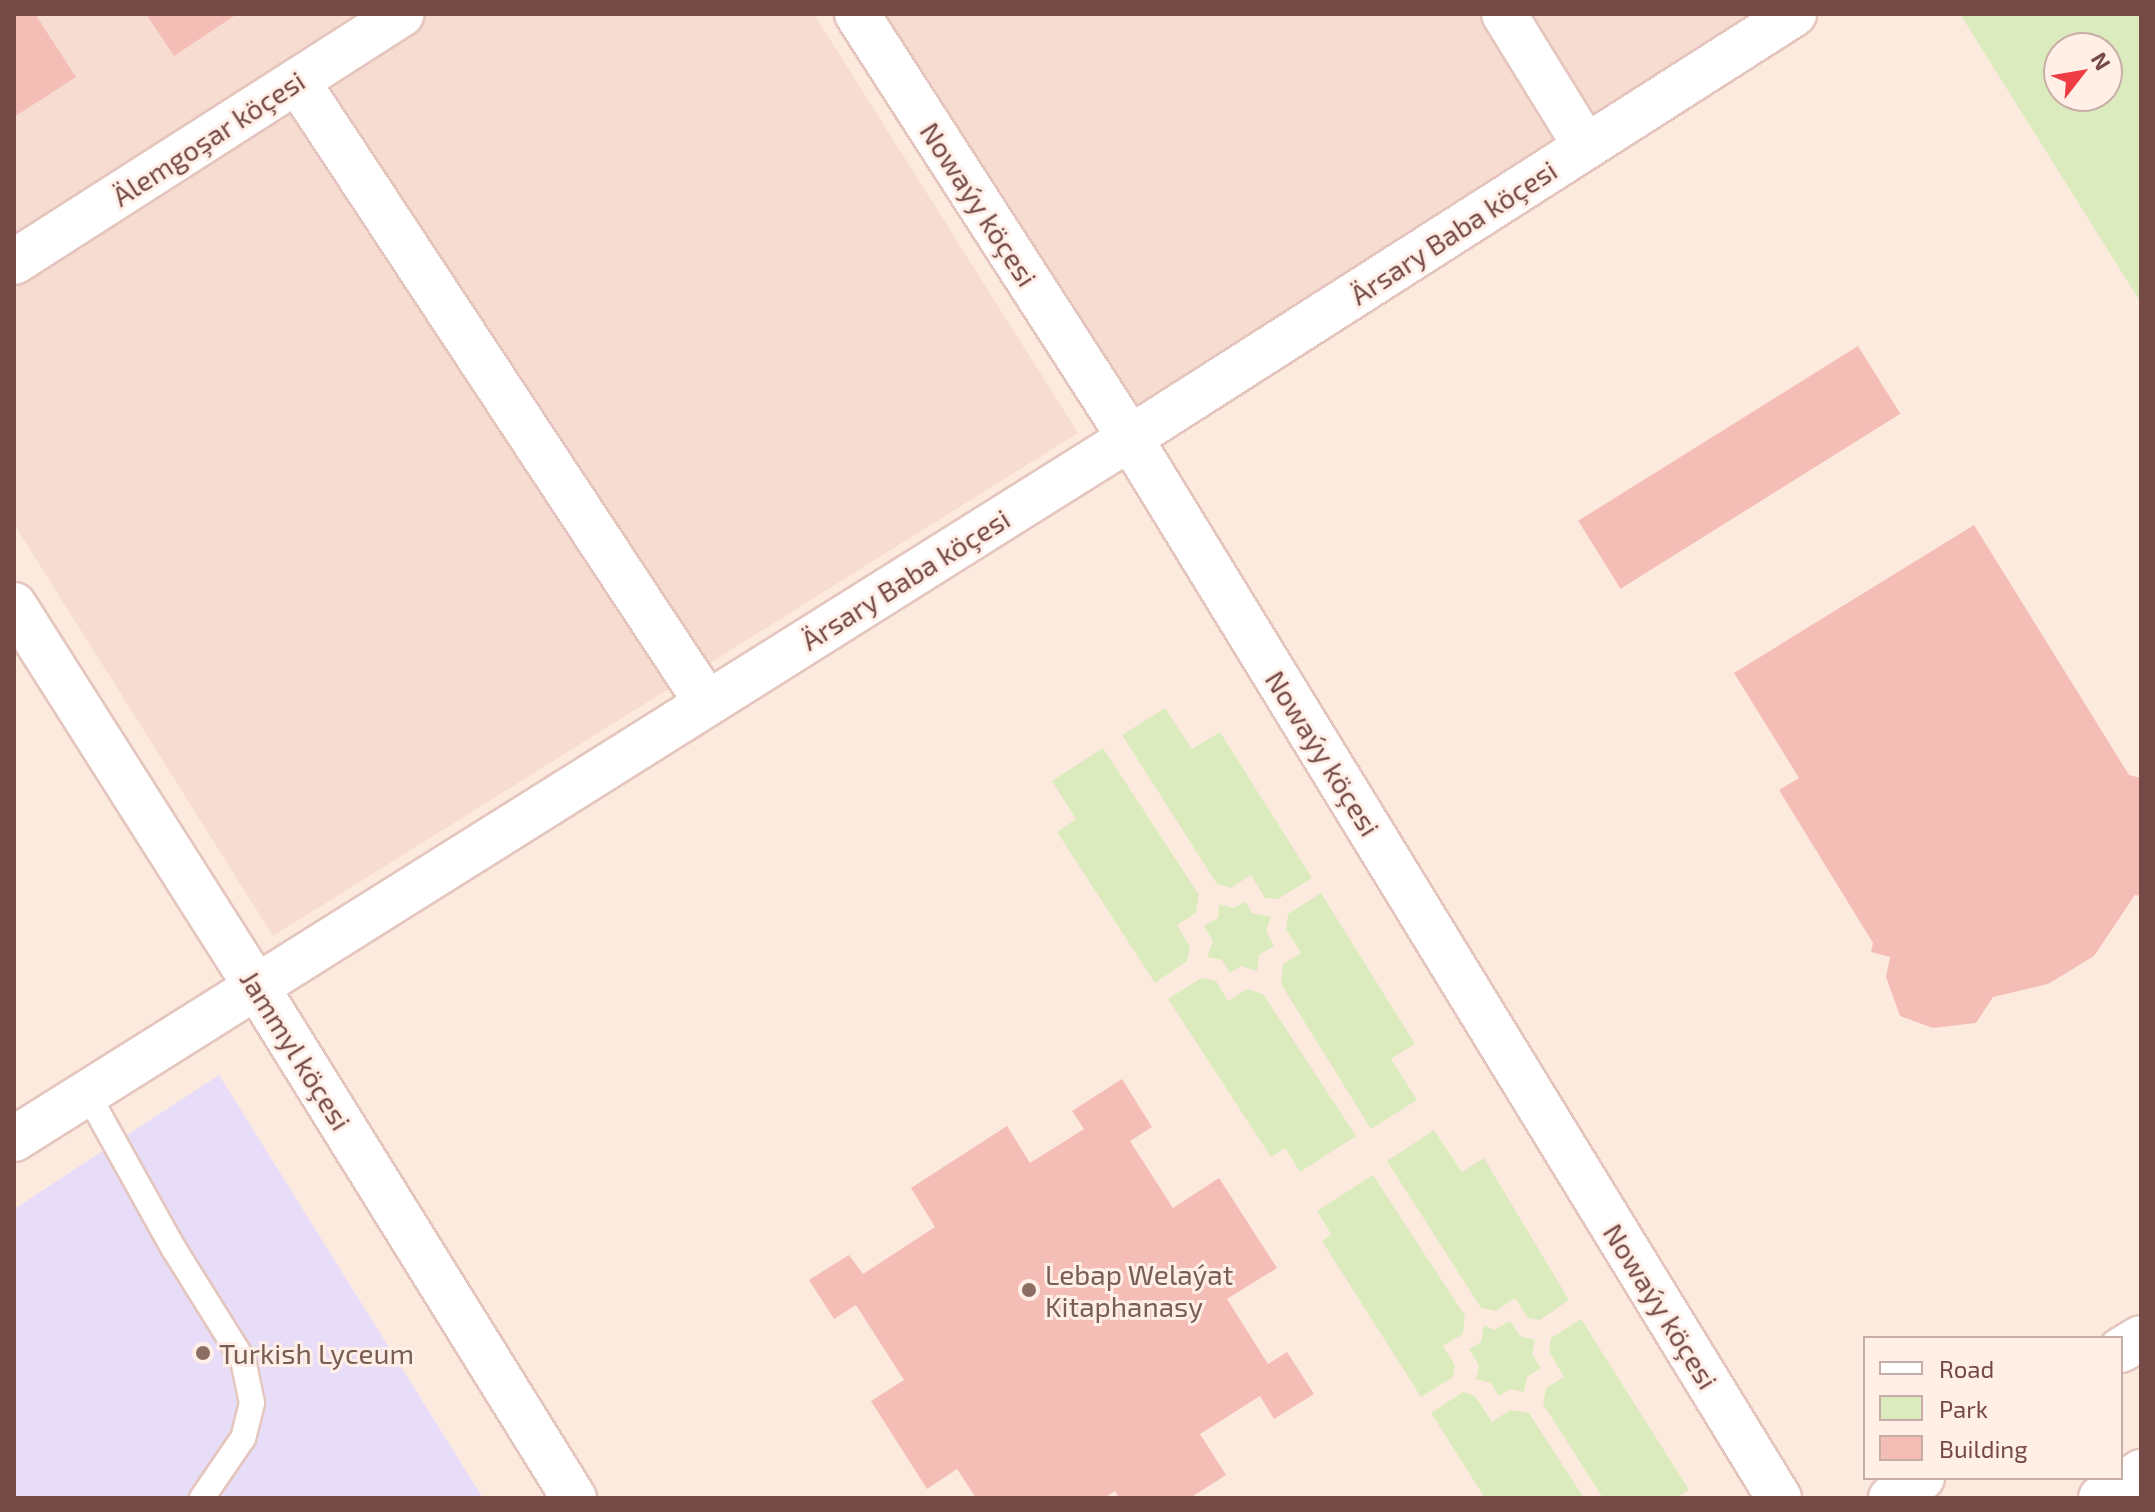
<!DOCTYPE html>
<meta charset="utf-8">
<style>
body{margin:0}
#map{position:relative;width:2155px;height:1512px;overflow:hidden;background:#fdeadf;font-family:"Exo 2",sans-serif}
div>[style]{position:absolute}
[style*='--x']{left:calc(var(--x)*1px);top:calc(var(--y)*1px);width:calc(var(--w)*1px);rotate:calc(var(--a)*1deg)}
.residential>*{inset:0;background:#f7dcd1}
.education>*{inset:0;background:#e7ddf9}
.green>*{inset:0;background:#dcebbe}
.building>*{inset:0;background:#f4beb6;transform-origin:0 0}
.roads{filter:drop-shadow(2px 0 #e4c6be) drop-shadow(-2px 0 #e4c6be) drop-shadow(0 2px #e4c6be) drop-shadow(0 -2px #e4c6be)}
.service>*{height:24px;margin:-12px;padding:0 12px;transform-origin:12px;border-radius:12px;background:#fff}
.minor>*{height:44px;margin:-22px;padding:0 22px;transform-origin:22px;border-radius:22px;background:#fff}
.tertiary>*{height:44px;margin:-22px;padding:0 22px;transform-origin:22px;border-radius:22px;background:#fff}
.secondary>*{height:44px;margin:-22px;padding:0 22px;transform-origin:22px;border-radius:22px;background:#fff}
.dots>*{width:22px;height:22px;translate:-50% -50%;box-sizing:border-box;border:4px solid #ffefe7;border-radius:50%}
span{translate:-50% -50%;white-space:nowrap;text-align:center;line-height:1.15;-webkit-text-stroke:6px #ffefe7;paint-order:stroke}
.street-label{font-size:28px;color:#754a46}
.education-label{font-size:28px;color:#785e54}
.left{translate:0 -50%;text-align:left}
.frame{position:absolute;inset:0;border:16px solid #754a46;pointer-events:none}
.legend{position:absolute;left:1863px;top:1336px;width:260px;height:144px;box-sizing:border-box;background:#ffefe7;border:2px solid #c8ada7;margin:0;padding:10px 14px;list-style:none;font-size:24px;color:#754a46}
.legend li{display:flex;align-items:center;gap:16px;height:40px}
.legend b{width:40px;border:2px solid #c8ada7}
.north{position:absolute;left:2043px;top:32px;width:80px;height:80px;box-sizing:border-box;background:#ffefe7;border:2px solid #c8ada7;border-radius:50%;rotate:59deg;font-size:22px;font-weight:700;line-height:32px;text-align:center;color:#754a46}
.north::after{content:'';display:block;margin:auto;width:28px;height:36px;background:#ef3d44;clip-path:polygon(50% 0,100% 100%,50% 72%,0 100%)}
</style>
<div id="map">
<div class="residential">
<i style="clip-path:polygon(14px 14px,814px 14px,1078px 433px,273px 936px,14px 524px)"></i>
<i style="clip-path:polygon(857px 14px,1794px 14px,1130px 438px)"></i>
</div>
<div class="education">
<i style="clip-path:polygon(219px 1075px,483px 1498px,14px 1498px,14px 1209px)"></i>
</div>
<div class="green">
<i style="clip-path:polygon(evenodd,1960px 14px,2141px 14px,2141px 303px,1960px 14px,2059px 48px,2107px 48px,2107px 96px,2059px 96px,2059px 48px)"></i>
<i style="clip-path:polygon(1165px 708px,1192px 749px,1220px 732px,1312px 878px,1278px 899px,1265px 898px,1251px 875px,1231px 888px,1217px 884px,1122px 735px)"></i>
<i style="clip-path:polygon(1103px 748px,1199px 895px,1196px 913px,1177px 925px,1190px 947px,1187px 961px,1155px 983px,1057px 832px,1076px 819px,1052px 781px)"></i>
<i style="clip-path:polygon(1321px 893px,1415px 1044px,1391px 1059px,1417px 1100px,1371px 1129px,1281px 984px,1283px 964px,1301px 953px,1286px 929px,1288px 914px)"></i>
<i style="clip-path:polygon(1246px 902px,1252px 913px,1271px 917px,1266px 931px,1274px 946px,1259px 955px,1257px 971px,1241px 966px,1230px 973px,1222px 960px,1207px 957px,1213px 941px,1204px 926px,1218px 918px,1219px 904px,1233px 908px)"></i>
<i style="clip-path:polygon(1201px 978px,1216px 981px,1228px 1001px,1247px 989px,1263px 994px,1356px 1136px,1300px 1172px,1285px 1148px,1271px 1157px,1168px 999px)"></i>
<i style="clip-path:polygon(1434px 1130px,1462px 1172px,1484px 1158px,1569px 1300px,1540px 1320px,1528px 1318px,1515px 1298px,1496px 1311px,1481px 1308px,1387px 1161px)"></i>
<i style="clip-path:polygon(1373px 1175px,1465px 1316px,1463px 1334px,1443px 1346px,1455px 1365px,1453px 1377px,1421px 1397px,1322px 1241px,1331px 1234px,1317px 1211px)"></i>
<i style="clip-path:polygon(1581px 1319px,1689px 1490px,1676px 1498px,1603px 1498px,1543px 1404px,1546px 1388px,1564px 1377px,1549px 1351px,1551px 1338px)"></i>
<i style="clip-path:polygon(1510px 1321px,1520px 1336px,1535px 1340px,1532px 1354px,1541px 1368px,1527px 1377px,1524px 1392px,1510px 1389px,1499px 1396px,1491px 1383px,1476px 1379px,1479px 1365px,1469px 1349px,1481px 1342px,1484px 1325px,1494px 1330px)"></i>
<i style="clip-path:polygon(1463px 1392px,1475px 1396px,1492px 1422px,1510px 1410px,1529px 1413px,1584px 1498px,1485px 1498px,1431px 1413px)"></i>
</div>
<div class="building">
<i style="clip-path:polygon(14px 14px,35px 14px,76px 77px,14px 117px)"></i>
<i style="clip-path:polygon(146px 14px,237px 14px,174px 56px)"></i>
<i style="left:1858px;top:346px;width:80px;height:330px;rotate:58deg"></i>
<i style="clip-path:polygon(1974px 525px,2129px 775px,2141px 778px,2141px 896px,2135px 895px,2094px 956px,2048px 984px,1993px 997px,1976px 1023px,1933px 1028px,1900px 1016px,1886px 977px,1890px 957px,1871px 952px,1873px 943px,1779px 790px,1799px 778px,1734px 673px)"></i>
<i style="clip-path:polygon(1122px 1079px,1152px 1127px,1130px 1141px,1173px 1208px,1219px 1178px,1277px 1268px,1227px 1299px,1268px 1364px,1287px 1352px,1314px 1394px,1274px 1419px,1260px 1396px,1200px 1434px,1226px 1475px,1190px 1498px,1119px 1498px,1115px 1491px,1104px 1498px,976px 1498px,957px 1469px,927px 1489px,871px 1401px,904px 1380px,856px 1305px,834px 1319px,809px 1280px,849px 1255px,863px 1274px,935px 1227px,911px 1188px,1007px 1126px,1030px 1163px,1084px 1129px,1072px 1111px)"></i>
</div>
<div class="roads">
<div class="service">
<i style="--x:87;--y:1093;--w:179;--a:60.9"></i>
<i style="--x:174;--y:1249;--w:131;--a:58.1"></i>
<i style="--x:243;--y:1360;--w:44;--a:78.2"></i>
<i style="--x:252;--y:1403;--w:36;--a:104"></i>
<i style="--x:243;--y:1438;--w:73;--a:124.3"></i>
</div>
<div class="minor">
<i style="--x:857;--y:14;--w:504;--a:57.22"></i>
<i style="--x:1130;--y:438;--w:1243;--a:58.52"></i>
<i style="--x:1504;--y:14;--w:156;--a:58.3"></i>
<i style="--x:297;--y:81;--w:745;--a:56.61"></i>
<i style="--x:14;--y:262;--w:460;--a:-32.6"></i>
<i style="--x:14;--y:1139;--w:1318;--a:-32.13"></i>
<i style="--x:1130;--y:438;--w:788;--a:-32.56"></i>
</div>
<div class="tertiary">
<i style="--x:14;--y:605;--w:451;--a:57.6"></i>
<i style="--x:256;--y:986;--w:603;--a:58.16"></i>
</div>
<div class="secondary">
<i style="--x:2121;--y:1350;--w:23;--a:-31"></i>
<i style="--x:1891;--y:1498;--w:37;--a:-33"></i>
<i style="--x:2101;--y:1498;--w:48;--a:-33"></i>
</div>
</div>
<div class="dots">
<i style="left:1029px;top:1290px;background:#8d6e63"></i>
<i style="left:203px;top:1353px;background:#8d6e63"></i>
</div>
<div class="street-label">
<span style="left:208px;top:138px;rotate:-33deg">Älemgoşar köçesi</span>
<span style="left:979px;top:204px;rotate:57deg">Nowaýy köçesi</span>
<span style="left:1453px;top:232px;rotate:-33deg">Ärsary Baba köçesi</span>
<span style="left:905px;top:579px;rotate:-32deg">Ärsary Baba köçesi</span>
<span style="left:1323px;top:753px;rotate:58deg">Nowaýy köçesi</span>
<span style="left:296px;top:1050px;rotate:58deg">Jammyl köçesi</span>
<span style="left:1661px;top:1306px;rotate:58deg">Nowaýy köçesi</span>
</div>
<div class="education-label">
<span class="left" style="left:1045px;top:1290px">Lebap Welaýat<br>Kitaphanasy</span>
<span class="left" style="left:219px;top:1353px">Turkish Lyceum</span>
</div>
<div class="frame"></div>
<ul class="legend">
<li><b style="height:10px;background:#fff"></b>Road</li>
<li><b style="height:22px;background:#dcebbe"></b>Park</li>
<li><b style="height:22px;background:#f4beb6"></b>Building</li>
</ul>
<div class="north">N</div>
</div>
